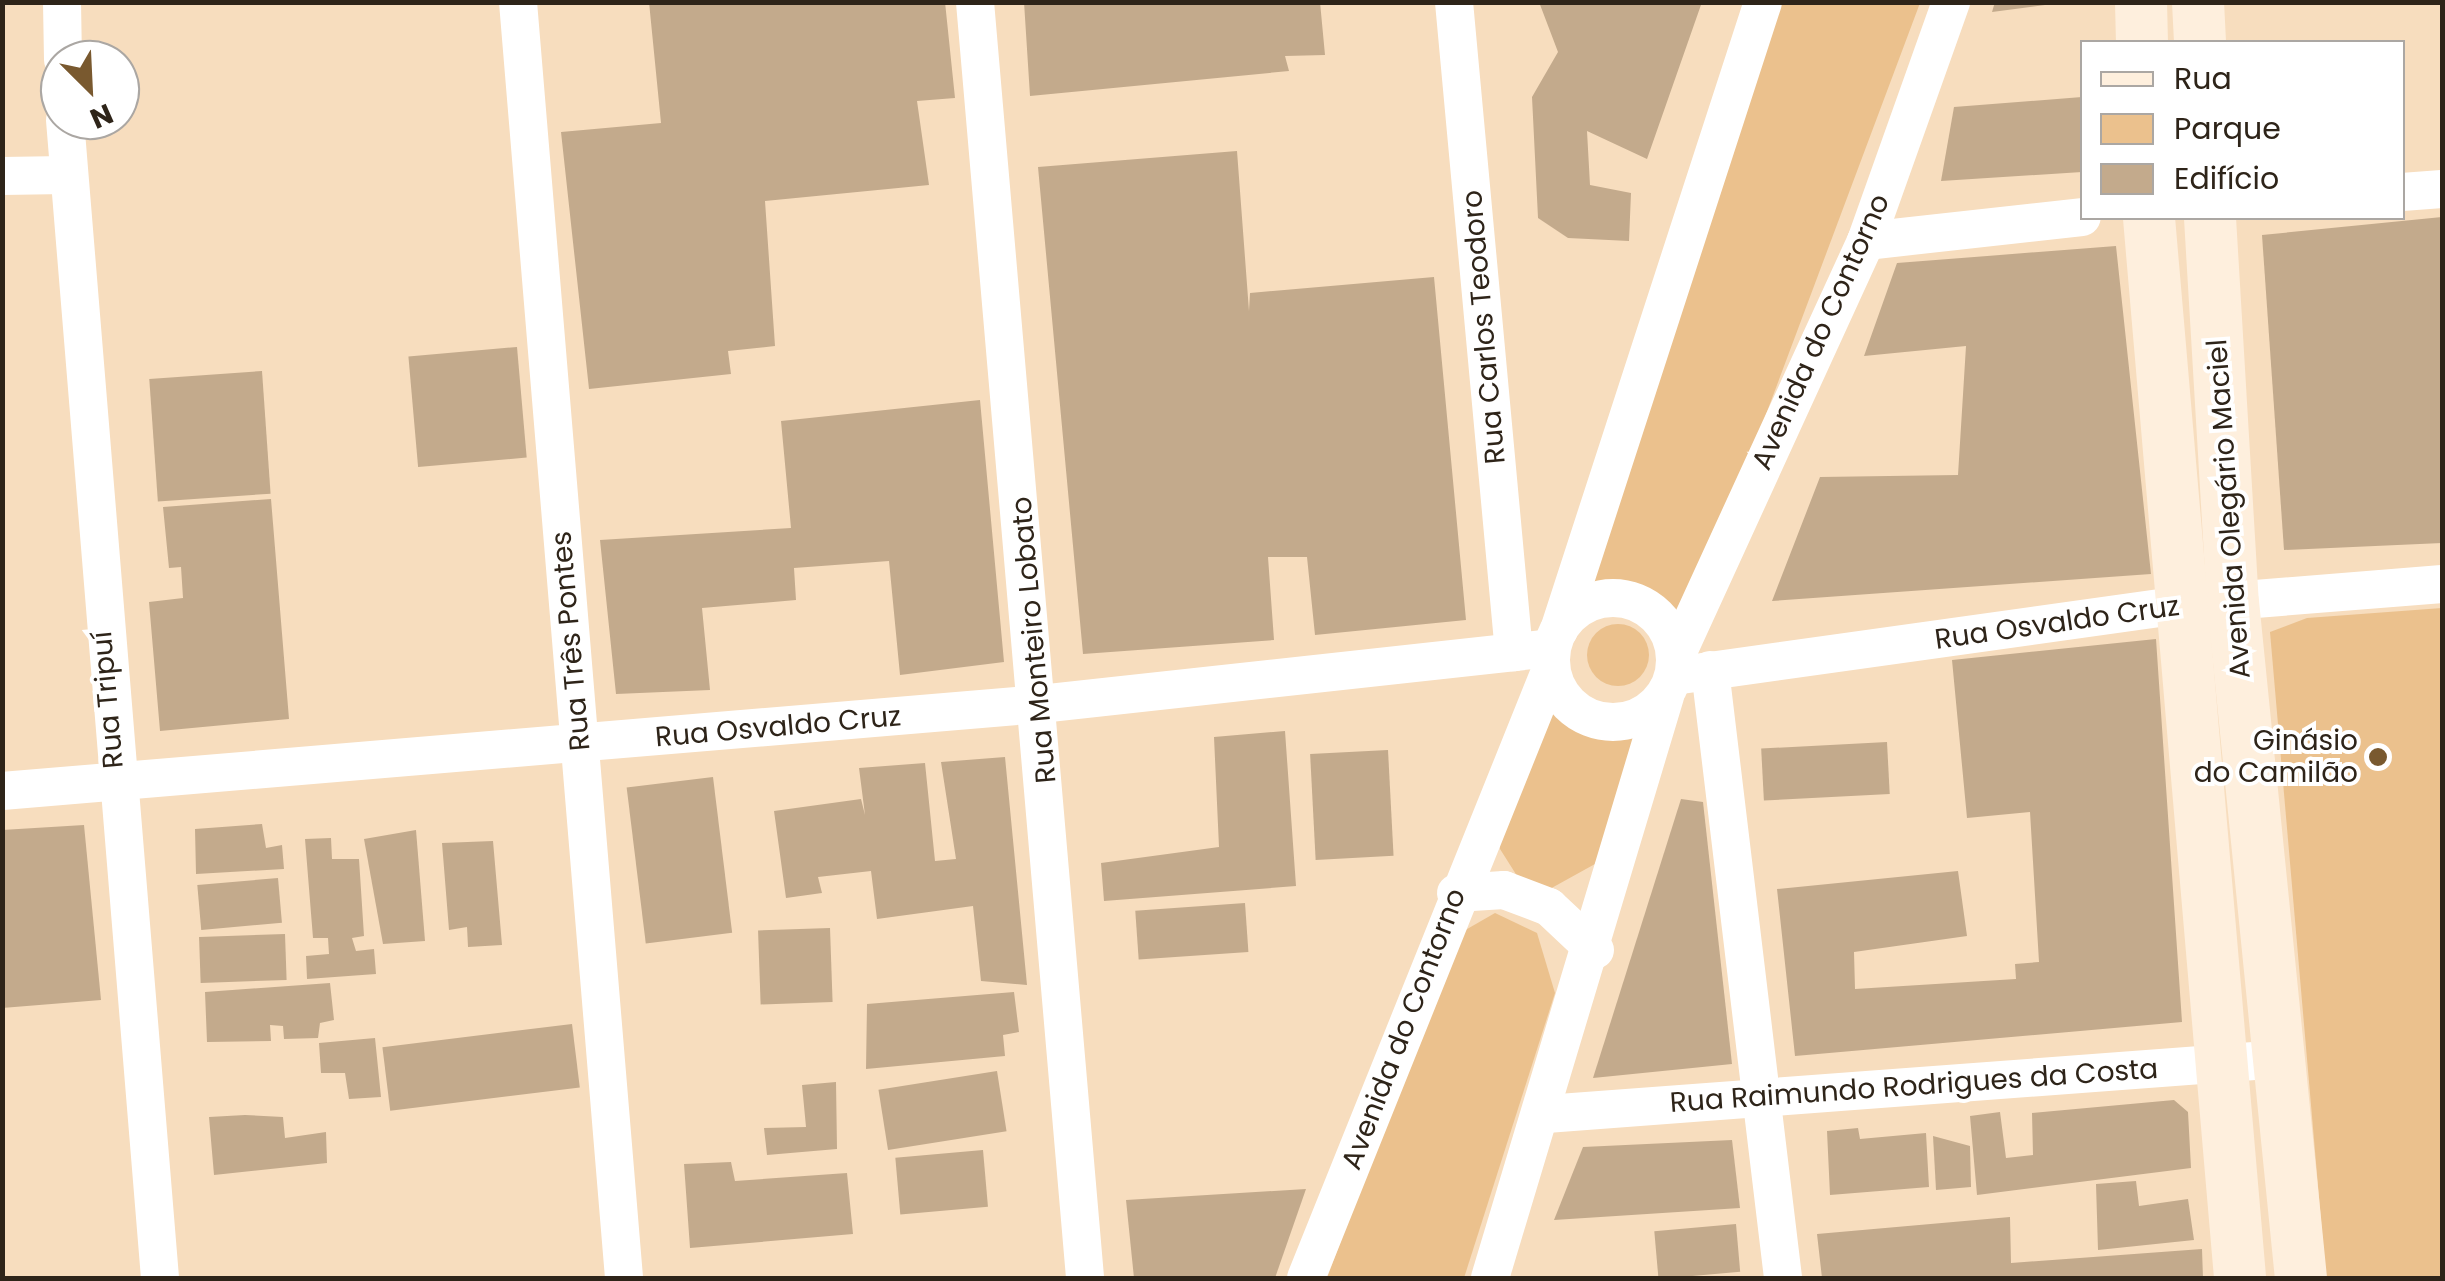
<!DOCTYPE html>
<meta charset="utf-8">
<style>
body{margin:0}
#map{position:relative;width:2445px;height:1281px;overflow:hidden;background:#f7ddbe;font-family:Poppins,sans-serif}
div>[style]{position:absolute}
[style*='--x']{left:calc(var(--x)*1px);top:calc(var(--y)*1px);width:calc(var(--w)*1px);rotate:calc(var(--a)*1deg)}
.green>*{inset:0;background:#ebc18d}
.round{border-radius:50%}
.building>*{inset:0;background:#c3aa8c;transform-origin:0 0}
.minor>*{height:38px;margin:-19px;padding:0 19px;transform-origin:19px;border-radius:19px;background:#fff}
.minor>.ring{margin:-19px;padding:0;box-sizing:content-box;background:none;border:38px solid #fff;border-radius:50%}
.secondary>*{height:52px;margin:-26px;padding:0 26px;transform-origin:26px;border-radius:26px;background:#feefdd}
.dots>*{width:28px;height:28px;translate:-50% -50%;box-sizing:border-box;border:5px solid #fff;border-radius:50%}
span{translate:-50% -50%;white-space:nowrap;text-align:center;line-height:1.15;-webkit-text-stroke:8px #fff;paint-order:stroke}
.street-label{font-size:28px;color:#2e2419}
.poi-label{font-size:28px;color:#2e2419}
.right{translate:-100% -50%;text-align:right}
.frame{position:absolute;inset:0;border:5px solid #2e2419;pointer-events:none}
.legend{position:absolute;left:2080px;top:40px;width:325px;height:180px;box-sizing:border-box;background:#fff;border:2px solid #aba7a3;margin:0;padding:12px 18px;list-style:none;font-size:30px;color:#2e2419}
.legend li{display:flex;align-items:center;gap:20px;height:50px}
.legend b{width:50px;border:2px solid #aba7a3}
.north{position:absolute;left:40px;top:40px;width:100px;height:100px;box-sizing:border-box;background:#fff;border:2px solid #aba7a3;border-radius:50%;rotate:156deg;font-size:28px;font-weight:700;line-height:40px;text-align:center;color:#2e2419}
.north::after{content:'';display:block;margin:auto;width:35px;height:45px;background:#79592f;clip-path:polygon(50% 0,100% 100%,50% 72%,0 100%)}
</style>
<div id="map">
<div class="green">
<i style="clip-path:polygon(1780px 3px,1920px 3px,1686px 628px,1650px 594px,1579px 594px)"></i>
<i style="clip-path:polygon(2442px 608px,2442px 1278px,2326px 1278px,2270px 632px,2307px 618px)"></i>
<i class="round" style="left:1587px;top:624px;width:62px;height:62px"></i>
<i style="clip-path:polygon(1543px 697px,1565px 721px,1599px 733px,1644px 732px,1595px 864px,1548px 890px,1519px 879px,1500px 849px,1496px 816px)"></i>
<i style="clip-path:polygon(1495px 913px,1537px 933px,1555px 993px,1464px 1278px,1327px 1278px,1455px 936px)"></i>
</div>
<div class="building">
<i style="clip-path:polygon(649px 2px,945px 2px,955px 98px,917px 101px,929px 185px,765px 201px,775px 346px,728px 351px,731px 374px,589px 389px,561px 132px,661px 123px)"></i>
<i style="clip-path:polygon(1024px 2px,1320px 2px,1325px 55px,1285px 56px,1289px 71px,1030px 96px)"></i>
<i style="clip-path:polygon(1539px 2px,1702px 2px,1647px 159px,1587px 131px,1590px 185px,1631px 193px,1629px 241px,1568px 238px,1538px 218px,1532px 97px,1558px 52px)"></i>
<i style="clip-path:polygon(1995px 2px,2045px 2px,2045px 5px,1992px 12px)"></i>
<i style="clip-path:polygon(2082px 97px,2082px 172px,1941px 181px,1954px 107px)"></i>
<i style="clip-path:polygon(1237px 151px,1249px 311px,1250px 293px,1434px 277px,1466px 620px,1315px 635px,1307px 557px,1268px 557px,1274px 640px,1083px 654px,1038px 167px)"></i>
<i style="clip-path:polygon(2442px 217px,2442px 543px,2284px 550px,2262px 235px)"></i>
<i style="clip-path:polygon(2116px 246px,2151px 574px,1772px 601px,1820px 477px,1958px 475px,1966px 346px,1864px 356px,1897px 263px)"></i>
<i style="left:517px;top:347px;width:111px;height:109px;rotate:85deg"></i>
<i style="left:262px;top:371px;width:123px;height:113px;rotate:86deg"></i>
<i style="clip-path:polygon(980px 400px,1004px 662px,900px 675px,889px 561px,794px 568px,796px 600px,702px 608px,710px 690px,616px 694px,600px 540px,791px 528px,781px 421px)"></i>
<i style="clip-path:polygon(271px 499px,289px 719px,160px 731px,149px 602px,183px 598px,181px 567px,169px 568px,163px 507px)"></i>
<i style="clip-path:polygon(2156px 639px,2182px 1022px,1795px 1056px,1777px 889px,1958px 871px,1967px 936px,1854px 952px,1855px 989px,2016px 979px,2015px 964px,2039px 962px,2030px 812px,1967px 818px,1952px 660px)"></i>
<i style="clip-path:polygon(1285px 731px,1296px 886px,1104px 901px,1101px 863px,1219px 847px,1214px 737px)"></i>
<i style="left:1887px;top:742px;width:52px;height:126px;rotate:87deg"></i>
<i style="left:1388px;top:750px;width:106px;height:78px;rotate:87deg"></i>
<i style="clip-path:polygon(1005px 757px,1027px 985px,981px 981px,973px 906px,877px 919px,871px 871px,818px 877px,822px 893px,786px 898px,774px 811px,861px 799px,865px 815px,859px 768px,925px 763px,935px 861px,956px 859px,941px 762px)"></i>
<i style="left:713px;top:777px;width:157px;height:87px;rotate:83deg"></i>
<i style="clip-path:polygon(1681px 799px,1703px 802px,1732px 1064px,1593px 1078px)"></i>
<i style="clip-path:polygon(262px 824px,266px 848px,282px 845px,284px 869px,196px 874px,195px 829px)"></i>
<i style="clip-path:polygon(84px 825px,101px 1000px,2px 1008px,2px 830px)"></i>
<i style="clip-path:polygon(416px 830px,425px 941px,383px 944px,364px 839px)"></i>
<i style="clip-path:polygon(331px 838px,332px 859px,359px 859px,364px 936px,352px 938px,356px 951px,374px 949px,376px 974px,307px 979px,306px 956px,329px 954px,328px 938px,313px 938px,305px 839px)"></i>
<i style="clip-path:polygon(493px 841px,502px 945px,468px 947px,467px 927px,449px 930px,442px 843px)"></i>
<i style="left:278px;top:878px;width:45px;height:81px;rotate:85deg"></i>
<i style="left:1245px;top:903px;width:49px;height:110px;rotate:86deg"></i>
<i style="left:830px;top:928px;width:74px;height:72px;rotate:88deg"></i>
<i style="left:285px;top:934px;width:46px;height:86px;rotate:88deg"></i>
<i style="clip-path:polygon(330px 983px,334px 1020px,320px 1023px,318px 1038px,284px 1039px,283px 1026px,270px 1025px,271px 1041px,207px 1042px,205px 992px)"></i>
<i style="clip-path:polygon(1014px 992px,1019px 1032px,1003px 1035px,1005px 1056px,866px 1069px,867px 1004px)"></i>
<i style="left:572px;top:1024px;width:64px;height:191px;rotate:83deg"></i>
<i style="clip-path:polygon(375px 1038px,381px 1097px,349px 1099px,345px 1073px,321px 1073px,319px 1043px)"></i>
<i style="left:997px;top:1071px;width:61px;height:120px;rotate:81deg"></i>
<i style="clip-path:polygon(836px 1082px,837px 1149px,767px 1155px,764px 1128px,806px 1127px,802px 1085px)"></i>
<i style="clip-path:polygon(2174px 1100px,2188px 1112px,2191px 1168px,1977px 1195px,1970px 1116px,2000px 1112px,2006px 1158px,2033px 1155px,2032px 1113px)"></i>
<i style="clip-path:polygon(245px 1115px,283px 1117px,285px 1138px,326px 1132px,327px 1163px,214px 1175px,209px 1117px)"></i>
<i style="clip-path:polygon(1858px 1128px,1860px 1139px,1926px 1133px,1929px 1187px,1830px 1195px,1827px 1131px)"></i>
<i style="clip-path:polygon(1933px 1136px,1970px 1146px,1971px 1187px,1936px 1190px)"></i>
<i style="clip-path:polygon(1732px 1140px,1740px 1208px,1554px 1220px,1583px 1147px)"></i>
<i style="left:983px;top:1150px;width:57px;height:88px;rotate:85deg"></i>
<i style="clip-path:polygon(731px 1162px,735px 1181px,847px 1173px,853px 1234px,690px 1248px,684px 1164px)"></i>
<i style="clip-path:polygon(2136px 1181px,2139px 1206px,2188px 1199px,2194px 1240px,2098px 1250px,2096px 1184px)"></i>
<i style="clip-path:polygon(1306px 1189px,1275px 1278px,1134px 1278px,1126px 1200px)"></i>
<i style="clip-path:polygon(2010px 1217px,2011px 1263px,2202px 1249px,2203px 1278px,1822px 1278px,1817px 1234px)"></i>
<i style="left:1736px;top:1224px;width:48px;height:82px;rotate:85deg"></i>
</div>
<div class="minor">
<i style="--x:62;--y:2;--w:58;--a:89"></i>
<i style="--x:518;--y:2;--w:1280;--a:85.25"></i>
<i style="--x:975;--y:2;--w:1281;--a:85.07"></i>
<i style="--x:1454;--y:2;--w:653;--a:84.73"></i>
<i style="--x:65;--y:120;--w:1162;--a:85.31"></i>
<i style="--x:2;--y:176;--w:64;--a:-0.9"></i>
<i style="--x:2402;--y:192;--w:40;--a:-4.3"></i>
<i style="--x:1866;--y:241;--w:217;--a:-6.3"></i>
<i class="ring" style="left:1551px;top:598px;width:86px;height:86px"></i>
<i style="--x:1559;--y:630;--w:660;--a:-72"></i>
<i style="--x:1676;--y:656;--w:456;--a:-65.4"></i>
<i style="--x:1866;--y:241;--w:254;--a:-70.4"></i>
<i style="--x:1710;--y:670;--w:612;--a:83.15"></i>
<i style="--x:1674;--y:676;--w:512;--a:-7.97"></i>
<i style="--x:2181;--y:605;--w:262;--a:-4.6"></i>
<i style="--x:2;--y:791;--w:1042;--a:-4.79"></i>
<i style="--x:1040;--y:704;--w:514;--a:-6.25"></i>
<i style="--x:1456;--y:893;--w:48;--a:-3.6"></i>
<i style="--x:1504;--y:890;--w:48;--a:20.7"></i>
<i style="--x:1549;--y:907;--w:63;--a:43.1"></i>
<i style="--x:1546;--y:1114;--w:737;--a:-4.28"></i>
<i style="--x:1306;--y:1278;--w:656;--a:-68.09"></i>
<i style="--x:1490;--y:1278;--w:608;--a:-73.26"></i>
</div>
<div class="secondary">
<i style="--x:2141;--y:2;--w:40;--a:88.6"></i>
<i style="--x:2198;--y:2;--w:40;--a:87.1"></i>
<i style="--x:2149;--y:218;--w:1064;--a:85.09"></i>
<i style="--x:2210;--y:218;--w:385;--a:86.6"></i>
<i style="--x:2233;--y:602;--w:679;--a:84.26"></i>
</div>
<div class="dots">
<i style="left:2378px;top:757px;background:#79592f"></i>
</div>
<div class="street-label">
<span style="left:1484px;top:327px;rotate:-95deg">Rua Carlos Teodoro</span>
<span style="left:1821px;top:332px;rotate:-66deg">Avenida do Contorno</span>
<span style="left:2229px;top:509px;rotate:-94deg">Avenida Olegário Maciel</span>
<span style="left:2057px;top:623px;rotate:-8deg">Rua Osvaldo Cruz</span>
<span style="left:1034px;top:640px;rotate:-95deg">Rua Monteiro Lobato</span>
<span style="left:571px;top:641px;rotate:-95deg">Rua Três Pontes</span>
<span style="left:108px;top:700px;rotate:-95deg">Rua Tripuí</span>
<span style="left:778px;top:727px;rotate:-5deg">Rua Osvaldo Cruz</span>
<span style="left:1404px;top:1029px;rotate:-69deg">Avenida do Contorno</span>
<span style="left:1914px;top:1086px;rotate:-4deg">Rua Raimundo Rodrigues da Costa</span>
</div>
<div class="poi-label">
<span class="right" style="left:2358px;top:757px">Ginásio<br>do Camilão</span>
</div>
<div class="frame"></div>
<ul class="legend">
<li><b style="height:12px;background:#feefdd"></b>Rua</li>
<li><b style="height:28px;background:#ebc18d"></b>Parque</li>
<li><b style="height:28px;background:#c3aa8c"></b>Edifício</li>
</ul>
<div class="north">N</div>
</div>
